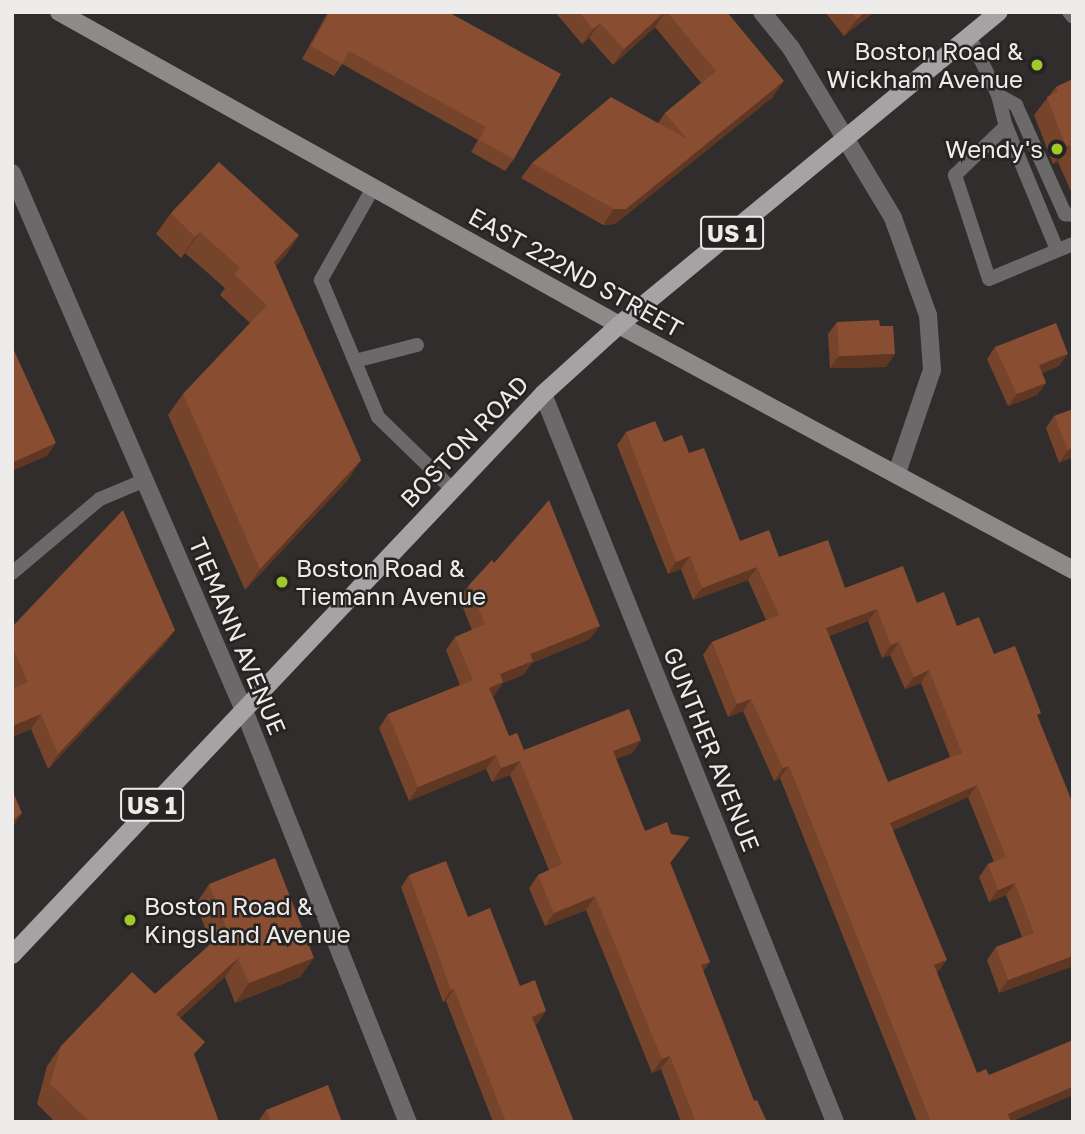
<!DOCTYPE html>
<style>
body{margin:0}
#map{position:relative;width:1085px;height:1134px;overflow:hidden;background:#302d2c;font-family:"Golos Text",sans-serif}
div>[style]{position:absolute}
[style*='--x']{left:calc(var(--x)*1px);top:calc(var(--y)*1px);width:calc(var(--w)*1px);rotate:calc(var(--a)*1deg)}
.lane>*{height:14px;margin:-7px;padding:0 7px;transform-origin:7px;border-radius:7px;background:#6b6969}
.street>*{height:18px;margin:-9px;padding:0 9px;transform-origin:9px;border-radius:9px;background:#6b6969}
.secondary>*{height:18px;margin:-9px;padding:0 9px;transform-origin:9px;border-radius:9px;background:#8d8a8a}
.primary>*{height:18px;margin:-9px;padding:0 9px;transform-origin:9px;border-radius:9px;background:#a7a3a4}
.wall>*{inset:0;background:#76432b}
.shaded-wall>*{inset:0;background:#603723}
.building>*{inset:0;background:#894e32}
.dots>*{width:19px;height:19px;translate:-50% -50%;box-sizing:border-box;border:4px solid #262323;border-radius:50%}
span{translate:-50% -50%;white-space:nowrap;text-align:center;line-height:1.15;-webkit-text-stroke:5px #262323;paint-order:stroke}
.shield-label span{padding:2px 5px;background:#262323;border:2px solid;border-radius:5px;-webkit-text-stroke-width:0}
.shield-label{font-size:23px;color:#eeeceb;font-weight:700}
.poi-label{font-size:24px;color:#eeeceb}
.right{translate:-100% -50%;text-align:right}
.left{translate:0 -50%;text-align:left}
.street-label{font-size:24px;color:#eeeceb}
.frame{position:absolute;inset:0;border:14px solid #eeeceb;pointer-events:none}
</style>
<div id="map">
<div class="lane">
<i style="--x:1069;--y:12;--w:6;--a:51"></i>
<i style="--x:970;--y:38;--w:64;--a:63.8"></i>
<i style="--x:998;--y:95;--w:32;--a:76"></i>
<i style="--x:1006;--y:126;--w:134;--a:67.6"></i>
<i style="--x:998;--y:95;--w:21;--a:29"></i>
<i style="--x:1016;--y:105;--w:120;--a:65.8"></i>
<i style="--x:1065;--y:214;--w:8;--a:7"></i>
<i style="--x:1006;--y:126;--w:71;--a:136.1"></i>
<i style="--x:955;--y:175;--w:109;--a:71.9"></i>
<i style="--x:989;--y:279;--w:91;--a:-22.6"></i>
<i style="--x:373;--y:188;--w:106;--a:119.5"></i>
<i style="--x:321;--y:280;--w:148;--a:67.4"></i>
<i style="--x:378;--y:417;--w:103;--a:44.2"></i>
<i style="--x:355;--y:361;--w:64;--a:-14.5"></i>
<i style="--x:12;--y:573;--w:115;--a:-40.1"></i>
<i style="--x:100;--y:499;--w:49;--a:-22.9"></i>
</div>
<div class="street">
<i style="--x:762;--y:12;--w:46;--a:51.1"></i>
<i style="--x:791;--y:48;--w:198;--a:59"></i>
<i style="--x:893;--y:218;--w:103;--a:70.2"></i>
<i style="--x:928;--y:315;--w:55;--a:85.8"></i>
<i style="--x:932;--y:370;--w:109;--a:108.8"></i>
<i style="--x:12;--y:173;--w:583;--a:66.65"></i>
<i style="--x:243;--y:708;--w:446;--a:68.3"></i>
<i style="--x:543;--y:394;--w:784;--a:68.14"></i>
</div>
<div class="secondary">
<i style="--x:59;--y:12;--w:642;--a:29.2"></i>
<i style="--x:619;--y:325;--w:516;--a:28.35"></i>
</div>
<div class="primary">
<i style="--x:12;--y:955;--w:772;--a:-46.57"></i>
<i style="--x:543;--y:394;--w:103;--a:-42.2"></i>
<i style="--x:619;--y:325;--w:492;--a:-39.5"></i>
</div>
<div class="wall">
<i style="clip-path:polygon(328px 12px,448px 12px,514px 159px,505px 171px,471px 152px,478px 140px,342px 64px,334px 76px,302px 59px)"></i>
<i style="clip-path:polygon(555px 12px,727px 12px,773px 97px,615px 224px,603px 225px,521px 178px,532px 163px,658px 123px,665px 113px,701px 83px,655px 27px,613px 65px,589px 38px,582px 44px)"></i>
<i style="clip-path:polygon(825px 12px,874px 12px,844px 36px)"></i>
<i style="clip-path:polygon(1073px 79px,1073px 196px,1058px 162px,1053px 164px,1034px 115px,1056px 87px)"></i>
<i style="clip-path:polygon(171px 213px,299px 235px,285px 256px,276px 266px,361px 460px,347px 481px,245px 590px,168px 415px,183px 394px,250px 323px,220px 295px,225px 288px,185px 253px,181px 258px,156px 234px)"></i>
<i style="clip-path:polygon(837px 322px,886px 367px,830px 368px,828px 334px)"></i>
<i style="clip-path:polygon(995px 347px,1059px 366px,1042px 373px,1046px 383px,1037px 395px,1008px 406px,987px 359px)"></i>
<i style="clip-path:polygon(1054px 416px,1073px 457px,1059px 463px,1046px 428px)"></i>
<i style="clip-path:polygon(evenodd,626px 432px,664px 442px,689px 453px,740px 541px,779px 557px,845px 588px,917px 603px,957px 626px,994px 654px,1038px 717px,1073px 966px,999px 993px,987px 960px,996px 947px,1022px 937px,1006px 895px,989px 902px,979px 877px,988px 864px,994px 862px,968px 797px,893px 830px,937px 973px,977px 1073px,1011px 1122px,917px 1122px,780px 778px,774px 781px,743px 711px,728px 717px,703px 655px,712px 642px,766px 620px,748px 580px,693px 600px,681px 569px,668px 574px,617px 445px,626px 432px,868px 621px,882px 658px,890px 655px,905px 689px,921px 683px,950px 757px,888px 782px,829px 636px,868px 621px)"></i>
<i style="clip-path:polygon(494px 563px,590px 639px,532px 663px,523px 675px,503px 683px,493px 696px,509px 736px,524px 750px,641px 740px,632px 753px,616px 759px,645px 831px,671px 864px,710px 962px,703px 971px,754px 1101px,767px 1122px,681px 1122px,661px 1069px,652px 1073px,586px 910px,545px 926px,529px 888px,538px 875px,549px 870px,510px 775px,492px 782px,486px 769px,409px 801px,379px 728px,388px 714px,460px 685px,446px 650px,455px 637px,472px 630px,459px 598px,469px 585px)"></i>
<i style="clip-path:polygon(12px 627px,175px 630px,164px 645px,48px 769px,31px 729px,12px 737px,12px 689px,13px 689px,12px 686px)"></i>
<i style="clip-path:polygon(409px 875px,468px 917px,520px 986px,538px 1023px,535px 1024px,574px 1122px,493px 1122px,446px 1001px,443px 1002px,401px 887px)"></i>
<i style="clip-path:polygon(209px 884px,300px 977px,235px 1003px,225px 977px,180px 1018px,219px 1122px,55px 1122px,37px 1104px,47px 1066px,61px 1046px,155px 994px,211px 944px,196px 904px)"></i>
<i style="clip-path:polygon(266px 1110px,342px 1122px,258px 1122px)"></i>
</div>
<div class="shaded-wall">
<i style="clip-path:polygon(665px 12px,655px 27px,613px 65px,624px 49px)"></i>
<i style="clip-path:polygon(865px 12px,874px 12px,844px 36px,857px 19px)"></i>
<i style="clip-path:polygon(600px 23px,589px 38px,582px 44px,593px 29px)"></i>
<i style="clip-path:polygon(784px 81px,773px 97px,615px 224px,603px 225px,614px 209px)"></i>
<i style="clip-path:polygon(1070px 145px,1058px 162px,1053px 164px,1066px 147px)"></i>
<i style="clip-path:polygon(200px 232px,185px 253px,181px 258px,195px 237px)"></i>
<i style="clip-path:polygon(299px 235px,285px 256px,259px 283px,274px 262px)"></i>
<i style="clip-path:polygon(895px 354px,886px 367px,830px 368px,839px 356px)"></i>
<i style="clip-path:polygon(1068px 354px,1059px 366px,1030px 377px,1039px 365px)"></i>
<i style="clip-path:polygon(1046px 383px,1037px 395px,1008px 406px,1017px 394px)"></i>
<i style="clip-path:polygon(56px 443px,47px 456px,12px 471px,12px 463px)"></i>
<i style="clip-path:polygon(1073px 448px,1073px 457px,1059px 463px,1068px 450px)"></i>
<i style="clip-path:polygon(361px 460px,347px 481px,245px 590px,260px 569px)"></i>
<i style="clip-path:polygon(690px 556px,681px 569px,668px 574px,676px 562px)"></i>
<i style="clip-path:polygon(757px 567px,748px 580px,693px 600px,702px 588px)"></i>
<i style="clip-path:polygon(877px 609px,868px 621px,817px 641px,826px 628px)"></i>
<i style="clip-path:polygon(600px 626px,590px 639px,532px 663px,523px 675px,503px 683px,494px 696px,480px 702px,500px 674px,530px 654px)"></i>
<i style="clip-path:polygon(175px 630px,164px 645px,48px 769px,58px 754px)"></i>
<i style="clip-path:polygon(899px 642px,890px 655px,882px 658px,891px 645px)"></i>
<i style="clip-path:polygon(929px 670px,921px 683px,905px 689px,914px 677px)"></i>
<i style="clip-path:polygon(751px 699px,743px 711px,728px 717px,737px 704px)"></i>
<i style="clip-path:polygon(41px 714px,31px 729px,12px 737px,12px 726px)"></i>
<i style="clip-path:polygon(641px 740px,632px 753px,604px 764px,613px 751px)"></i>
<i style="clip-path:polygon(496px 755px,486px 769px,409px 801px,418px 787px)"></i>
<i style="clip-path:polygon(520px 761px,510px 775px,492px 782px,501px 768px)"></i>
<i style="clip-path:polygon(789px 766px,780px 778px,774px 781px,783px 768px)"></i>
<i style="clip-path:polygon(977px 785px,968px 797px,881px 836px,890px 823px)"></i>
<i style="clip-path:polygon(22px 813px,12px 828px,12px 821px)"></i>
<i style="clip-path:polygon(1015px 883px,1006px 895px,989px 902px,998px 890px)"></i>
<i style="clip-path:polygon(595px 896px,586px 910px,545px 926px,554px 913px)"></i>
<i style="clip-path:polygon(1073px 956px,1073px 966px,999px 993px,1008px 980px)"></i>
<i style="clip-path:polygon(238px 958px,225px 977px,162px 1034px,176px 1014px)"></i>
<i style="clip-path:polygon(314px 958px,300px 977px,235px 1003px,249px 983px)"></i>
<i style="clip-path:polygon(947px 960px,938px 972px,925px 977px,934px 965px)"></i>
<i style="clip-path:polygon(710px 962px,700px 975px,701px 965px)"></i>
<i style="clip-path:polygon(454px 989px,446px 1001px,443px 1002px,451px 990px)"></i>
<i style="clip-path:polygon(546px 1011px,538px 1023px,524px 1029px,532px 1017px)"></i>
<i style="clip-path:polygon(670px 1056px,661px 1069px,652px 1073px,662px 1059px)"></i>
<i style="clip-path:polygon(1073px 1087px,1073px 1095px,1011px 1122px,1002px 1122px,1008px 1114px)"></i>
</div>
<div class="building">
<i style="clip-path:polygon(330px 12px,448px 12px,561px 74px,514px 159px,479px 140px,486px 127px,349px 51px,342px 64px,311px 46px)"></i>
<i style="clip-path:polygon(579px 12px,664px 12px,624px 49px,600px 23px,593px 29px)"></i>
<i style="clip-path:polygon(667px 12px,727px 12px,784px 81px,626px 209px,614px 209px,532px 163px,611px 97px,687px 139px,665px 113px,716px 71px)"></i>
<i style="clip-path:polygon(852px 12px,865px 12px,857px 19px)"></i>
<i style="clip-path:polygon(1073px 79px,1073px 150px,1070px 145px,1066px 147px,1047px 97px,1058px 92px,1056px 87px)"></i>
<i style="clip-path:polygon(219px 162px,299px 235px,274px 262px,361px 460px,260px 569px,183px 394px,267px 305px,234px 274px,240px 268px,200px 232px,195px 237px,171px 213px)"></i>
<i style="clip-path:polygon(879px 320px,880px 326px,893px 326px,895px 354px,839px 356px,837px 322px)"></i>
<i style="clip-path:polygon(1056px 323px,1068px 354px,1039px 365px,1046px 383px,1017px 394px,995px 347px)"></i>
<i style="clip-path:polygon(12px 346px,56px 443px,12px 463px)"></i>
<i style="clip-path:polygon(1073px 409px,1073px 448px,1068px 450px,1054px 416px)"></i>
<i style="clip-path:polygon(evenodd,655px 421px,664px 442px,682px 435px,689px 453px,704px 448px,740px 541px,769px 530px,779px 557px,828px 540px,845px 588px,903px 566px,917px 603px,944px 592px,957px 626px,979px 617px,994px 654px,1015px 646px,1041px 713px,1037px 715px,1073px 804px,1073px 956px,1008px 980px,996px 947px,1034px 933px,1015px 883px,998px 890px,988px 864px,1006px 857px,977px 785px,890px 823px,947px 960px,934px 965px,977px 1073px,986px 1069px,989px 1075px,1073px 1040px,1073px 1087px,1008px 1114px,1010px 1120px,1006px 1122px,931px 1122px,789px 766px,783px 768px,751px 699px,737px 704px,712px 642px,779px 615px,757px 567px,702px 588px,690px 556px,676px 562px,626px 432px,655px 421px,877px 609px,891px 645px,899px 642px,914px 677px,929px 670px,962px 753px,888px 782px,826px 628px,877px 609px)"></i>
<i style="clip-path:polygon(549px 500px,600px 626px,530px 654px,533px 661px,500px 674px,503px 682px,489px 688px,509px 736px,517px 733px,524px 750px,629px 709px,641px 740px,613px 751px,645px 831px,667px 822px,671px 834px,690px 837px,670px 863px,710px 962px,701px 965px,754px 1101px,757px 1100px,767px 1122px,696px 1122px,670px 1056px,662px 1059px,595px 896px,554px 913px,538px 875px,562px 864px,520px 761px,501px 768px,496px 755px,418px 787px,388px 714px,473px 680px,455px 637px,485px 624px,469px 585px,492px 560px,494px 563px)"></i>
<i style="clip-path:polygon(123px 510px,175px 630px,58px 754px,41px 714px,12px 726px,12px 689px,28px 682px,12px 646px,12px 627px)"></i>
<i style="clip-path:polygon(12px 790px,22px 813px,12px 821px)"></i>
<i style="clip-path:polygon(275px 858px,314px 958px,249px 983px,238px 958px,176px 1014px,205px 1042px,194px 1054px,219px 1122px,90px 1122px,50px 1084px,61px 1046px,132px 972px,155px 994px,227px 929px,209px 884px)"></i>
<i style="clip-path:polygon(446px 861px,468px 917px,490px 908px,520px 986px,535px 980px,546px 1011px,532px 1017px,574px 1122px,506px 1122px,454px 989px,451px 990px,409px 875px)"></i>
<i style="clip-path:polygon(328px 1085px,342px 1122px,271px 1122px,266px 1110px)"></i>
</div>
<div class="dots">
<i style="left:1037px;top:65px;background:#a1c92a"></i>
<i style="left:1057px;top:149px;background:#a1c92a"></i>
<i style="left:282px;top:582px;background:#a1c92a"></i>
<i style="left:130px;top:920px;background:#a1c92a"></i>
</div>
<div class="shield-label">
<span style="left:732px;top:233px">US 1</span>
<span style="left:152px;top:805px">US 1</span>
</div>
<div class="poi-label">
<span class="right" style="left:1023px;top:65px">Boston Road &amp;<br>Wickham Avenue</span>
<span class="right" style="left:1043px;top:149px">Wendy's</span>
<span class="left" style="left:296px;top:582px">Boston Road &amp;<br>Tiemann Avenue</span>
<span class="left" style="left:144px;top:920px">Boston Road &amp;<br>Kingsland Avenue</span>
</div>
<div class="street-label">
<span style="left:576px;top:272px;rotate:29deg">EAST 222ND STREET</span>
<span style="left:464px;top:441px;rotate:-46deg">BOSTON ROAD</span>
<span style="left:238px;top:636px;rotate:67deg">TIEMANN AVENUE</span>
<span style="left:712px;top:749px;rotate:68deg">GUNTHER AVENUE</span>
</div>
<div class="frame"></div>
</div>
